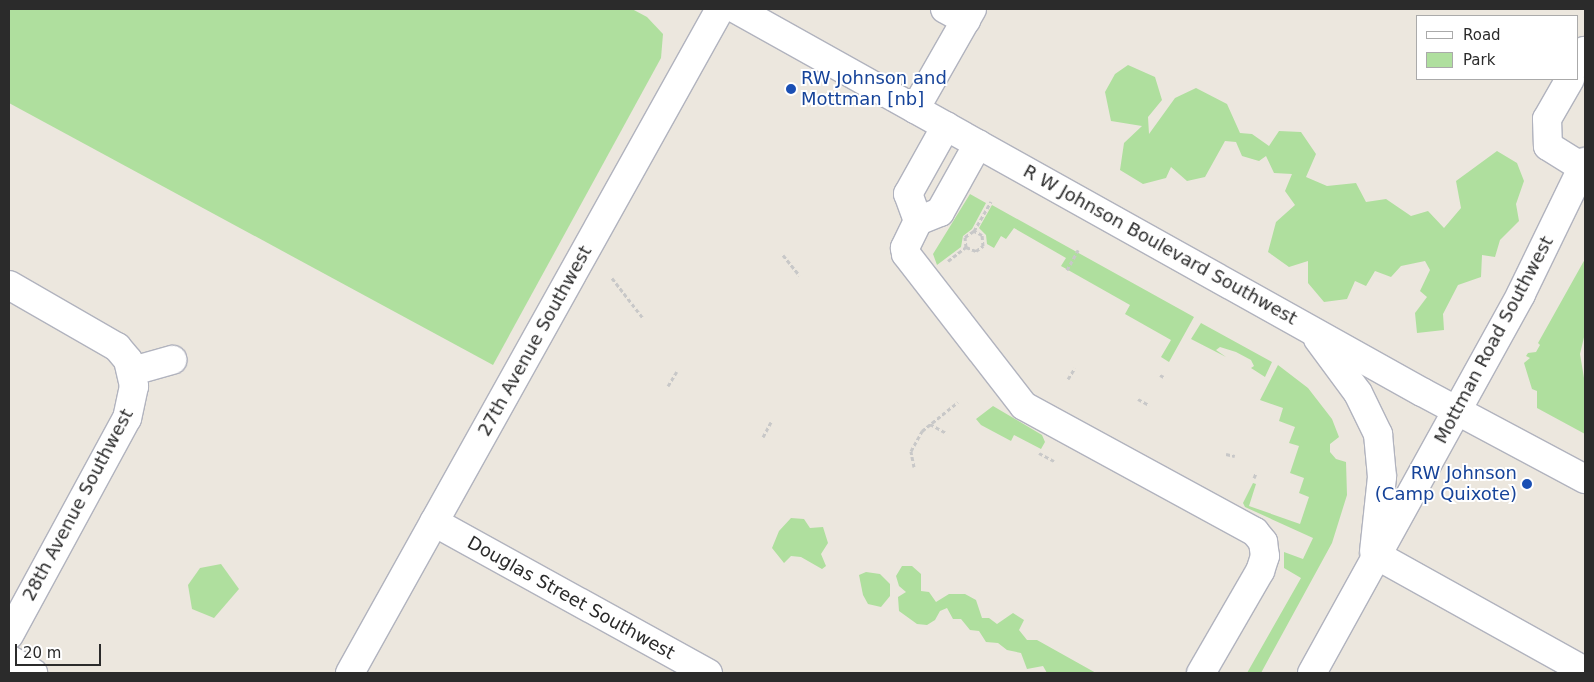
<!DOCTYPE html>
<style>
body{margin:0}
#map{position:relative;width:1594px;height:682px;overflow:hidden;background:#ece7de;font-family:"DejaVu Sans",sans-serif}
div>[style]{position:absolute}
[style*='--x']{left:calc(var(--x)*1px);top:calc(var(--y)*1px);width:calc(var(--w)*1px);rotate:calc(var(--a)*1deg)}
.green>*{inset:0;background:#afdf9e}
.path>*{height:3px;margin-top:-1.5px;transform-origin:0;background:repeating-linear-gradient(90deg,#c8c8c8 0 4px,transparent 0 6.5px)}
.roads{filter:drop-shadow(1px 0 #b1b3be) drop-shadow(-1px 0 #b1b3be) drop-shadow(0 1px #b1b3be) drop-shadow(0 -1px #b1b3be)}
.minor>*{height:28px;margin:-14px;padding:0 14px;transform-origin:14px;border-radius:14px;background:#fff}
.dots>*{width:14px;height:14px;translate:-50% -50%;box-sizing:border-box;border:2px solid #fff;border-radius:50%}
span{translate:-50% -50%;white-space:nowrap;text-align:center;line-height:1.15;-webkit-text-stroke:4px #fff;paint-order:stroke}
.transit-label{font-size:18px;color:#164399}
.left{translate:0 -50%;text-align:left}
.right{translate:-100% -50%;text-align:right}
.street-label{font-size:18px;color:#2b2b2b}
.frame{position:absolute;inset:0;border:10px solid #2b2b2b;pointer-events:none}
.legend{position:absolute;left:1416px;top:15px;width:162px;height:65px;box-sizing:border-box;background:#fff;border:1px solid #aaa;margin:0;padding:6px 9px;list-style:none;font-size:15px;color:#2b2b2b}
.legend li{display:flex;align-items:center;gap:10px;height:25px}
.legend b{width:25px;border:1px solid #aaa}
.scale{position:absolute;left:15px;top:644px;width:86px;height:22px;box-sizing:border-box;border:2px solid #2b2b2b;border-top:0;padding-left:6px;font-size:15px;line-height:18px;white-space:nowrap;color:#2b2b2b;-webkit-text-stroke:4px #fff;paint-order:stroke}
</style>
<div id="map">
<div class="green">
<i style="clip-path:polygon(9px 9px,632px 9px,647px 17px,663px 34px,661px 58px,493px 365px,9px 103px)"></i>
<i style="clip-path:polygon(1128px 65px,1155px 77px,1162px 100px,1148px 117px,1149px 134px,1175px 98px,1196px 88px,1227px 104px,1240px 133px,1252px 134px,1269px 146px,1279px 131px,1301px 132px,1316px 154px,1306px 177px,1327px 186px,1356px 183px,1366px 202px,1386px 199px,1411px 216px,1428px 211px,1444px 228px,1461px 208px,1456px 181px,1497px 151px,1517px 163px,1524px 181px,1516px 204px,1519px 221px,1500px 240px,1495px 257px,1482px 255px,1481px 277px,1458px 285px,1443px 314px,1444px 330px,1417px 333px,1415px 313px,1427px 297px,1420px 291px,1430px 270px,1425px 261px,1401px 266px,1391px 277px,1375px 271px,1366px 286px,1355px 281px,1347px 299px,1324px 302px,1308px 283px,1308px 261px,1289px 267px,1268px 252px,1276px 222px,1295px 205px,1285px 191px,1292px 174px,1274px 173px,1266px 156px,1259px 161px,1242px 156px,1236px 142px,1225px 141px,1205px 177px,1187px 181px,1171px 167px,1166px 178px,1143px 184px,1120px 170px,1124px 143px,1142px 126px,1111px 121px,1105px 92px,1115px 74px)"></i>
<i style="clip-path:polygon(970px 194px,986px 203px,972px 229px,963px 236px,961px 247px,937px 265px,933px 254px)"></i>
<i style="clip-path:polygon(992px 205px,1194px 317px,1169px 362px,1161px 357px,1171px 340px,1125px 314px,1130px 305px,1061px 266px,1066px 258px,1014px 228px,1006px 239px,1001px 236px,994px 248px,987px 244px,986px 235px,979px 228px)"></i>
<i style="clip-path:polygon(1585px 259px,1585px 333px,1580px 354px,1585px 384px,1585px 434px,1537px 408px,1537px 391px,1532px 389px,1524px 363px,1530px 358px,1526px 356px,1528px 353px,1536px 352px,1540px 345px,1538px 343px)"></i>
<i style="clip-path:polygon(1201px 323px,1272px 362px,1265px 377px,1251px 368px,1254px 366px,1251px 360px,1236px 352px,1220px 347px,1216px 350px,1226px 357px,1191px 339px)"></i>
<i style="clip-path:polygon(1278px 365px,1308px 388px,1332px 419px,1339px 437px,1330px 444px,1330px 452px,1336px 459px,1346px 462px,1347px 495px,1332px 543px,1261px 673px,1247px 673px,1301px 578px,1284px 568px,1284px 552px,1303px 559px,1313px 538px,1245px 507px,1243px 503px,1253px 483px,1256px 484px,1249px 506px,1300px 524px,1309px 497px,1299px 493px,1304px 478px,1290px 473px,1299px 446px,1289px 443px,1295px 427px,1279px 421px,1283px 408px,1260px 400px)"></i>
<i style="clip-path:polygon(993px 406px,1042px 435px,1045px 442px,1041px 449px,1014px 435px,1011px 441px,981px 425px,976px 419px)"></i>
<i style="clip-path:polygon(791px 518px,804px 519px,810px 528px,823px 527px,828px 543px,821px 554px,826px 566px,822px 569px,801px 557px,791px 556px,784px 563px,772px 548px,779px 531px)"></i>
<i style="clip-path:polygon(221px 564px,239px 589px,214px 618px,192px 609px,188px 585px,200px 568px)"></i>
<i style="clip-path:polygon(902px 566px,912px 566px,921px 574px,921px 591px,929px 592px,936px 602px,949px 594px,965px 594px,976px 600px,982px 618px,989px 618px,997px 624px,1013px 613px,1024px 620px,1019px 630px,1027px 640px,1037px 640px,1096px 673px,1047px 673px,1043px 666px,1027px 669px,1021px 653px,1007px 650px,998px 643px,986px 642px,979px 631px,970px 630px,961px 619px,953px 619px,947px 608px,940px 611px,935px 620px,927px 625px,917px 624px,899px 611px,898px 597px,906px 592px,899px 586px,896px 576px)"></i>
<i style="clip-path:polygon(866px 572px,880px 574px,890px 584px,890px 596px,881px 607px,868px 604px,863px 595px,859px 575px)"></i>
</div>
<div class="path">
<i style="--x:966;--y:247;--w:11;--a:22"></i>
<i style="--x:976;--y:251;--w:9;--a:-36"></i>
<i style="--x:983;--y:246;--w:11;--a:-95"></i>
<i style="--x:982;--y:235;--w:9;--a:-153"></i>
<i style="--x:783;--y:255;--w:26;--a:51"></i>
<i style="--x:948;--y:261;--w:23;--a:-38"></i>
<i style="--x:966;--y:247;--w:10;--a:-96"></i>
<i style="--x:965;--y:237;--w:11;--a:-34"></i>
<i style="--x:974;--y:231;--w:34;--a:-60"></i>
<i style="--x:1067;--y:270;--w:23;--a:-61"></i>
<i style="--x:612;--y:278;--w:51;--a:52.2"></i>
<i style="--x:1160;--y:375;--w:4;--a:27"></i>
<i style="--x:1068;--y:379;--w:13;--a:-58"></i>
<i style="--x:668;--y:386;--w:17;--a:-59"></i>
<i style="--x:1138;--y:399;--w:13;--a:29"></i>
<i style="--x:930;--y:424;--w:18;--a:29"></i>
<i style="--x:763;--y:437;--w:17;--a:-62"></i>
<i style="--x:1039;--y:453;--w:17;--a:28"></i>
<i style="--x:1226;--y:454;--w:9;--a:13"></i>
<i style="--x:914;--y:467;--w:16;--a:-101"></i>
<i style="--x:911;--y:451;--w:23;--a:-61"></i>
<i style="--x:922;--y:431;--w:46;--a:-38.9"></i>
<i style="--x:1254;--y:478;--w:5;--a:-68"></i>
</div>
<div class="roads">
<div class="minor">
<i style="--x:736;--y:9;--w:786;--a:29.18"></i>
<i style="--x:1422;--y:392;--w:185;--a:28.1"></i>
<i style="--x:945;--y:9;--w:24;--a:28"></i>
<i style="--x:1578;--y:64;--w:15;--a:-62"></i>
<i style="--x:1570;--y:79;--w:46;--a:119.9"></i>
<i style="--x:1547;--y:119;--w:27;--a:88"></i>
<i style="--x:1548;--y:146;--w:44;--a:31.9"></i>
<i style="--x:915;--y:109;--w:115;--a:-60.3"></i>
<i style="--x:978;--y:144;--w:78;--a:119.2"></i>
<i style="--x:940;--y:212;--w:24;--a:158"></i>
<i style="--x:918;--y:221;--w:30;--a:116"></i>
<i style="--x:905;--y:248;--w:6;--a:81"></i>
<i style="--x:906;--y:254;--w:192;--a:52.2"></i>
<i style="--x:1024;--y:406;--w:263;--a:28.6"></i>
<i style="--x:1255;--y:532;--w:13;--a:51"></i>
<i style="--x:1263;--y:542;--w:14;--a:82"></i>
<i style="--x:1265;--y:556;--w:16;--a:108"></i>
<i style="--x:1260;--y:571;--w:118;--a:120"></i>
<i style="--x:918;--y:221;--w:29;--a:-110"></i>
<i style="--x:908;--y:194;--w:78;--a:-60.8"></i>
<i style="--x:9;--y:285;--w:125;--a:29.9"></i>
<i style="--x:117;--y:347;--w:17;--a:50"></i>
<i style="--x:128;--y:360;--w:27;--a:77"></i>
<i style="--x:134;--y:386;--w:33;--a:102"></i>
<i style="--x:127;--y:418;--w:247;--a:118.5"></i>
<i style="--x:1318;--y:339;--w:67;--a:53.5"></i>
<i style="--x:1358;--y:393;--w:46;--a:64"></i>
<i style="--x:1378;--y:434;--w:43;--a:84.7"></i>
<i style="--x:1382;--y:477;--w:75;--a:96.1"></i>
<i style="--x:133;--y:371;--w:41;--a:-15.8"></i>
<i style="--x:434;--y:522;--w:313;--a:28.9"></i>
<i style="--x:1378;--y:556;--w:237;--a:29.1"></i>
<i style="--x:9;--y:659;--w:28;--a:30"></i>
<i style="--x:350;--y:673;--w:760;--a:-60.87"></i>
<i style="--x:1312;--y:673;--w:433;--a:-61.1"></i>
<i style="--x:1521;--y:294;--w:147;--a:-64.1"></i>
</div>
</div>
<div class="dots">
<i style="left:791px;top:89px;background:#1a4fb4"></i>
<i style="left:1527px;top:484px;background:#1a4fb4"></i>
</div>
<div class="transit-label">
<span class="left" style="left:801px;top:89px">RW Johnson and<br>Mottman [nb]</span>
<span class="right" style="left:1517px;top:484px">RW Johnson<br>(Camp Quixote)</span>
</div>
<div class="street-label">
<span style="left:1160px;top:245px;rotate:29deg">R W Johnson Boulevard Southwest</span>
<span style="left:1494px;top:340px;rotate:-62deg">Mottman Road Southwest</span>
<span style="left:535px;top:341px;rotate:-61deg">27th Avenue Southwest</span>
<span style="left:78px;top:505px;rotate:-62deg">28th Avenue Southwest</span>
<span style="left:571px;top:598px;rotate:29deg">Douglas Street Southwest</span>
</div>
<div class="frame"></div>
<ul class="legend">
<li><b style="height:6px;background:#fff"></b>Road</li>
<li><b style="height:14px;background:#afdf9e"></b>Park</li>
</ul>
<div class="scale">20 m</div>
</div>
